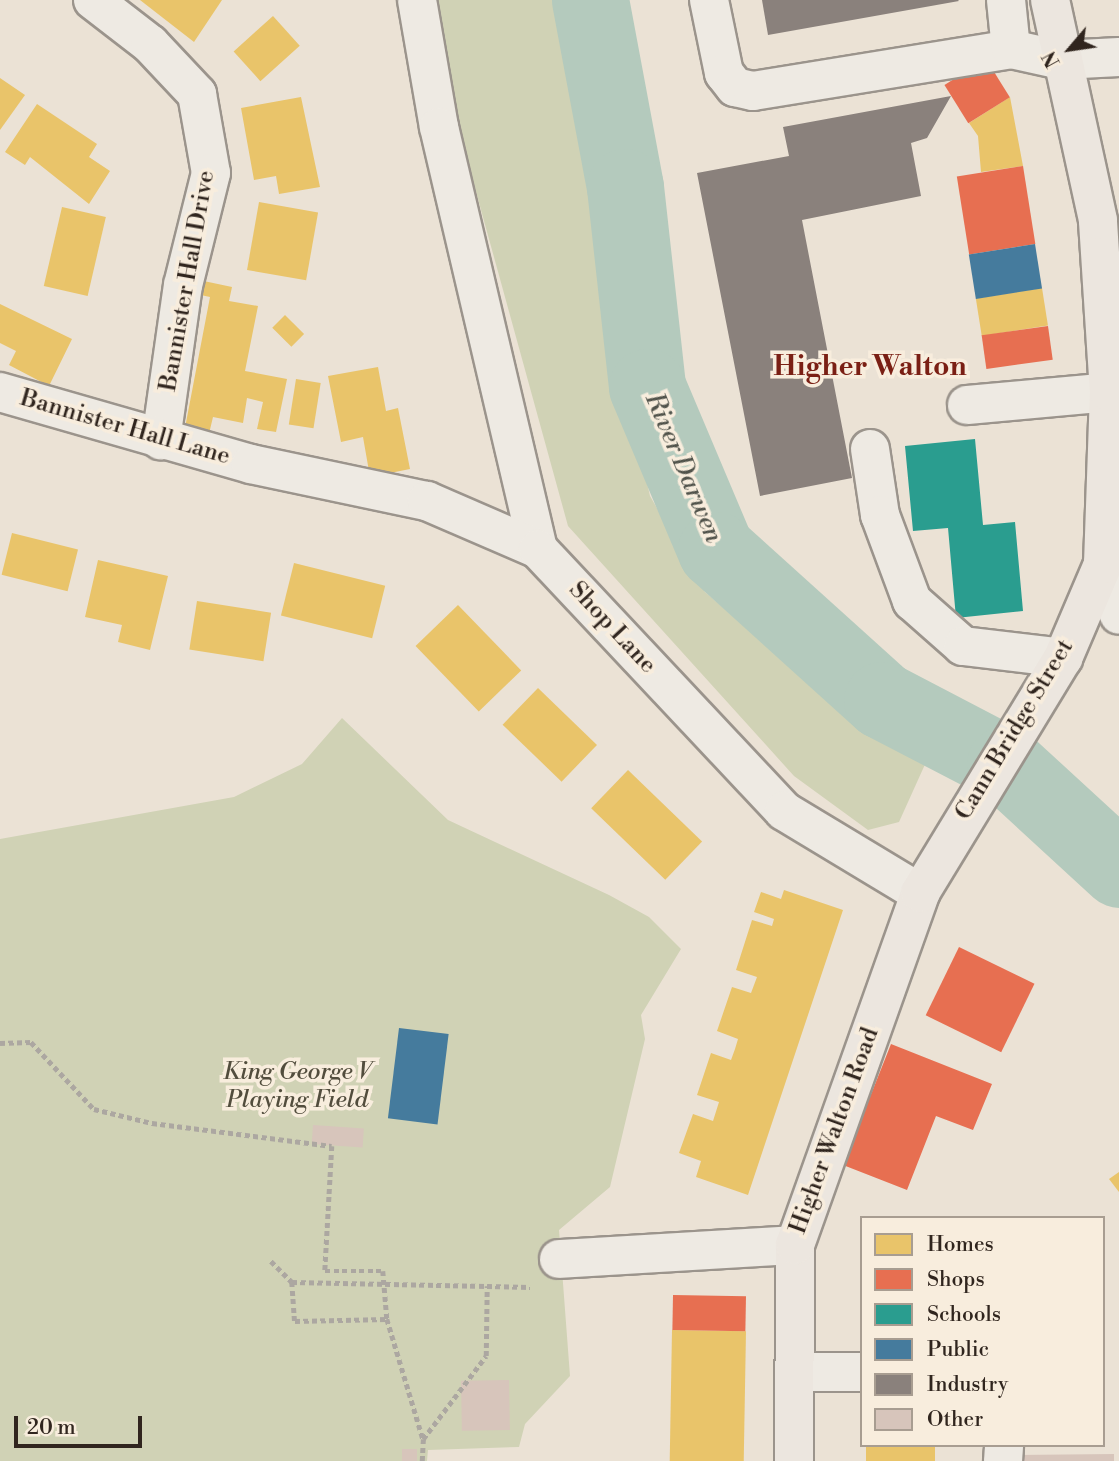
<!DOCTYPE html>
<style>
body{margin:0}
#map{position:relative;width:1119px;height:1461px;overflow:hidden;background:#ebe2d5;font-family:"Libre Bodoni",serif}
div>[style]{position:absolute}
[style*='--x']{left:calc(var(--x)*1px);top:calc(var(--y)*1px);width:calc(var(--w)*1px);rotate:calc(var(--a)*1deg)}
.green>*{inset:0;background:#d0d2b5}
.homes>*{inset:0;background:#e9c46a;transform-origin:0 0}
.shops>*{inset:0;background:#e76f51;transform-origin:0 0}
.schools>*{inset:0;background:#2a9d8f}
.public>*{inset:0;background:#457b9d;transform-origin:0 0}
.industry>*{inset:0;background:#8a817c}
.river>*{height:77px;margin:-38.5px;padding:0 38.5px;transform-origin:38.5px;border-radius:38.5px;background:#b4cabd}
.building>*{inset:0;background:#d7c5bb;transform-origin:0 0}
.path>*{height:4.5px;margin-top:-2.25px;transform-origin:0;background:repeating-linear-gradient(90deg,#aca7a1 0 5px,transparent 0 8.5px)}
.roads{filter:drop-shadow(2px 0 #9b948c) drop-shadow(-2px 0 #9b948c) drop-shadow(0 2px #9b948c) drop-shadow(0 -2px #9b948c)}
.minor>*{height:38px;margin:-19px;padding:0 19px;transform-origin:19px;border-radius:19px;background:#eeeae3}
.major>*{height:38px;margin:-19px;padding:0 19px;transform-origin:19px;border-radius:19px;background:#ece6df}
span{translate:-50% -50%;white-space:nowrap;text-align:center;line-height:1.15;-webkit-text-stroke:7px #f8eddd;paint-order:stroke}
.street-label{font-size:24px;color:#30251e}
.park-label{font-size:24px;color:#524d3d;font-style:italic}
.water-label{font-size:26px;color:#51534b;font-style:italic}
.quarter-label{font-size:28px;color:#7a1f14;font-weight:700}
.legend{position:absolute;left:860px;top:1216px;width:245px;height:231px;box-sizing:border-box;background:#f8eddd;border:2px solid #a89d91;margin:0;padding:9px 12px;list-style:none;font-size:21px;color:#30251e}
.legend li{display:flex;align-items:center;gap:14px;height:35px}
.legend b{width:35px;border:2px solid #a89d91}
.north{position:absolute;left:1035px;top:14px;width:70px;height:70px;-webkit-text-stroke:5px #f8eddd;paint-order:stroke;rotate:241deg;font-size:19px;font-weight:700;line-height:28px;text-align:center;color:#30251e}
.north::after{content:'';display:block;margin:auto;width:24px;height:32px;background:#30251e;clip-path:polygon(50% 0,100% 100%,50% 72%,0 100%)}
.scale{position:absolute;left:14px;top:1416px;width:128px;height:32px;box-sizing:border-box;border:4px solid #30251e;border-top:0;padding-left:9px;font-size:21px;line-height:24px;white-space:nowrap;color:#30251e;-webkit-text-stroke:5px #f8eddd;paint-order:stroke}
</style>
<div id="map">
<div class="green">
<i style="clip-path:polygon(436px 0,562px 0,622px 372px,650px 496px,705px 592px,852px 719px,927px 760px,899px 822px,868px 830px,794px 776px,568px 526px,459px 130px)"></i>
<i style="clip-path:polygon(342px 718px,448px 820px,609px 895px,649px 917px,681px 949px,641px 1015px,645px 1039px,610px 1187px,559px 1230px,570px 1376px,525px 1424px,519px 1447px,428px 1450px,427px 1461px,0 1461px,0 839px,234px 797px,302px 764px)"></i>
</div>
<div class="homes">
<i style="clip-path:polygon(140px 0,222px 0,194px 42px)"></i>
<i style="left:273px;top:16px;width:40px;height:53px;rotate:48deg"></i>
<i style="clip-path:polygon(0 78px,25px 95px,0 130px)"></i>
<i style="clip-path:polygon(301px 97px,320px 187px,279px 194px,276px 176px,254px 180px,241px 108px)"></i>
<i style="clip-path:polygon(1010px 97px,1023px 166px,981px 172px,978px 136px,969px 123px)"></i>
<i style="clip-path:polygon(37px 104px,97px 144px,89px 157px,110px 171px,89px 204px,30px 157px,25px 165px,5px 152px)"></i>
<i style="left:259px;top:202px;width:60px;height:69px;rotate:10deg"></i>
<i style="left:62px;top:207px;width:45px;height:81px;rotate:13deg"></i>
<i style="clip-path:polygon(199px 280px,232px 287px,229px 301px,258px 306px,245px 371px,287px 379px,276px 432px,257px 429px,263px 402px,247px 398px,243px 423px,213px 417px,208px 438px,184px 433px,210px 297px,196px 294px)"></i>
<i style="left:1042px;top:288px;width:38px;height:67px;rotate:81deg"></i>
<i style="clip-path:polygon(0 304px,72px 339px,49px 386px,9px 365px,16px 351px,0 343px)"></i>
<i style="left:285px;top:315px;width:27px;height:18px;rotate:45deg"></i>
<i style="clip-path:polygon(378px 367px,386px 411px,398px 408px,410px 469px,370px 477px,363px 437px,341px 442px,328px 376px)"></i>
<i style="left:296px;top:379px;width:25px;height:46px;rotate:9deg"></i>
<i style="left:12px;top:533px;width:68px;height:43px;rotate:14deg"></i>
<i style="clip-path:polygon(98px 560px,168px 576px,150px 650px,118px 642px,122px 625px,85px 617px)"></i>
<i style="left:294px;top:563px;width:94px;height:54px;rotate:14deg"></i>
<i style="left:197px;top:601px;width:75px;height:49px;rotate:9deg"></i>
<i style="left:458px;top:605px;width:91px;height:59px;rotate:46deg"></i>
<i style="left:538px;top:688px;width:82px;height:51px;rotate:44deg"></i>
<i style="left:628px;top:770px;width:103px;height:53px;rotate:44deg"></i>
<i style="clip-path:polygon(784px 890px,843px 910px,748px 1195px,696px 1177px,701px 1161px,679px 1153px,693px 1114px,713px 1121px,719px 1102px,697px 1095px,711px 1053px,731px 1060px,735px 1049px,738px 1039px,717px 1031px,732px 987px,751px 993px,757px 977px,736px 970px,752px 920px,772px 926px,774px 919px,754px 912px,761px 892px,781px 899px)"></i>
<i style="clip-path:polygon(1119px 1172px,1119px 1192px,1109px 1179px)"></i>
<i style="left:672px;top:1330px;width:74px;height:131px;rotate:1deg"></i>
<i style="left:866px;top:1445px;width:69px;height:16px"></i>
</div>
<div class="shops">
<i style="left:986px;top:59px;width:45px;height:49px;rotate:58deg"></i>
<i style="left:1023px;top:166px;width:79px;height:67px;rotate:81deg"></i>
<i style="left:1048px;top:326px;width:34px;height:67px;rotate:82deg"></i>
<i style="left:959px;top:947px;width:84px;height:76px;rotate:26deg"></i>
<i style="clip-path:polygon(891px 1044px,992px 1084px,973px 1130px,936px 1116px,907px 1190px,843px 1165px)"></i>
<i style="left:673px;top:1295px;width:73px;height:35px;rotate:1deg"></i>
</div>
<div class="schools">
<i style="clip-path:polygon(975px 439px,983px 525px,1015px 522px,1023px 611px,956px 618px,948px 528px,913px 531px,905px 446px)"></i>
</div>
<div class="public">
<i style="left:1035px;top:244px;width:45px;height:67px;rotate:81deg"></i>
<i style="left:399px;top:1028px;width:50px;height:91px;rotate:7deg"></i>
</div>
<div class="industry">
<i style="clip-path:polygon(762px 0,958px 0,959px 1px,768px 35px)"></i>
<i style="clip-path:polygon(951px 96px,927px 138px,911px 143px,921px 196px,802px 220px,852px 478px,760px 496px,697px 173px,789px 156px,783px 127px)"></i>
</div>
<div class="river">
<i style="--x:590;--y:0;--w:190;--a:79.4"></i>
<i style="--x:625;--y:187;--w:201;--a:83.7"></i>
<i style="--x:647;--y:387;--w:177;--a:67.1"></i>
<i style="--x:716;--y:550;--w:224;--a:42.1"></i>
<i style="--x:882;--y:700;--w:139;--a:27.5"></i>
<i style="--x:1005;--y:764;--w:155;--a:42.6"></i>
</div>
<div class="building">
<i style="left:313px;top:1125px;width:51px;height:19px;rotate:4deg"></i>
<i style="left:509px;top:1380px;width:50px;height:48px;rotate:89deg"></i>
<i style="left:402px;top:1449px;width:15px;height:12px"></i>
<i style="clip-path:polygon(1114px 1454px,1114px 1461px,1013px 1461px,1013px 1455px)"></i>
</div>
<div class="path">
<i style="--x:0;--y:1043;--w:31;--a:-2"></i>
<i style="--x:31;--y:1042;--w:92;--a:46.8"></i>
<i style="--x:94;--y:1109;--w:60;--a:13.6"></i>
<i style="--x:152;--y:1123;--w:181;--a:7.3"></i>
<i style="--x:332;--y:1146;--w:125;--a:93.2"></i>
<i style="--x:325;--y:1271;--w:58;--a:0"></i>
<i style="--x:383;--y:1271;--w:48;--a:85.2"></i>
<i style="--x:387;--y:1319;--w:125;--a:73.3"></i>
<i style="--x:271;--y:1261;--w:30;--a:45"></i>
<i style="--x:292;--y:1282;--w:195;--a:1.2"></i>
<i style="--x:292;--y:1282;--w:39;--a:86"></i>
<i style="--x:295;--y:1321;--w:92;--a:-1.2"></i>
<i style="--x:422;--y:1461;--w:22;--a:-87"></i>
<i style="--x:423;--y:1439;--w:104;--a:-52.8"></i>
<i style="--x:486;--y:1356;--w:70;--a:-89.2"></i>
<i style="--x:487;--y:1286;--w:43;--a:1.3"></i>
</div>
<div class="roads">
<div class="minor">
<i style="--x:93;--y:0;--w:72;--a:37.7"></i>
<i style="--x:150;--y:44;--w:69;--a:46.8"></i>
<i style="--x:197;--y:94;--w:80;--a:80"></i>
<i style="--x:211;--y:173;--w:115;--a:104"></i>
<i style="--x:183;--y:285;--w:157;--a:98.1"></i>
<i style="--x:417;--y:0;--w:129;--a:80.2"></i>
<i style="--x:439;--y:127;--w:433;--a:76.8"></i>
<i style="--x:709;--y:0;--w:75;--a:78.4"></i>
<i style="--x:724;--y:73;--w:18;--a:52"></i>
<i style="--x:735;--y:87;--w:18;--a:13"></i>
<i style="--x:753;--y:91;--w:261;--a:-9.2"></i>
<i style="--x:1011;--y:49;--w:51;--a:12.4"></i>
<i style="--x:1061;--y:60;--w:58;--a:-3"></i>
<i style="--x:1006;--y:0;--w:49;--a:84.2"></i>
<i style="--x:0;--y:392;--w:261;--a:16"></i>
<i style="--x:251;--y:464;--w:180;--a:11.9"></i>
<i style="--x:427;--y:501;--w:121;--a:23.4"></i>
<i style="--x:538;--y:549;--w:359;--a:46.8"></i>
<i style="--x:784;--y:811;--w:159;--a:31.1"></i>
<i style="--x:967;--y:405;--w:143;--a:-5.2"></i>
<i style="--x:870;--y:449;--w:67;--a:81.4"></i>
<i style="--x:880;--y:515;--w:92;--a:69.6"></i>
<i style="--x:912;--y:601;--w:68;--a:41.4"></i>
<i style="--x:963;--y:646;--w:101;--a:6.8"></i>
<i style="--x:1103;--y:564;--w:53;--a:72.6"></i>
<i style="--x:559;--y:1259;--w:236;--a:-3.4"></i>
<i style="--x:796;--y:1372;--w:66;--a:0"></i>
<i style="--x:1003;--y:1461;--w:16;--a:-86"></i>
</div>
<div class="major">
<i style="--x:794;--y:1461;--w:216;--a:-89.7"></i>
<i style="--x:795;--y:1245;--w:374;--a:-70.4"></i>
<i style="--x:920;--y:893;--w:275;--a:-58.7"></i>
<i style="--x:1063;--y:658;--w:102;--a:-66.9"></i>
<i style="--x:1103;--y:564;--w:172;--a:-88"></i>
<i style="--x:1109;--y:392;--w:172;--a:-93.7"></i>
<i style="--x:1098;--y:220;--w:225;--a:-102.3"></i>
</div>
</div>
<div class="street-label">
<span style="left:188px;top:281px;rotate:-80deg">Bannister Hall Drive</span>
<span style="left:125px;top:428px;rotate:16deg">Bannister Hall Lane</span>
<span style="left:612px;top:628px;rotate:47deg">Shop Lane</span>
<span style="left:1015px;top:730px;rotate:-59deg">Cann Bridge Street</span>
<span style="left:835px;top:1131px;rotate:-70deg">Higher Walton Road</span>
</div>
<div class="park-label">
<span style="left:297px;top:1087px">King George V<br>Playing Field</span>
</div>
<div class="water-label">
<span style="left:683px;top:468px;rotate:67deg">River Darwen</span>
</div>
<div class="quarter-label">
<span style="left:870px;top:367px">Higher Walton</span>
</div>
<ul class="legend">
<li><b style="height:19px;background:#e9c46a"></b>Homes</li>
<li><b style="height:19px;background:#e76f51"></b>Shops</li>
<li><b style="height:19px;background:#2a9d8f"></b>Schools</li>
<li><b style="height:19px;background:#457b9d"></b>Public</li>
<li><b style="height:19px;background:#8a817c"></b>Industry</li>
<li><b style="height:19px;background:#d7c5bb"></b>Other</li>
</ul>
<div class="north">N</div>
<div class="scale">20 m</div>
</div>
